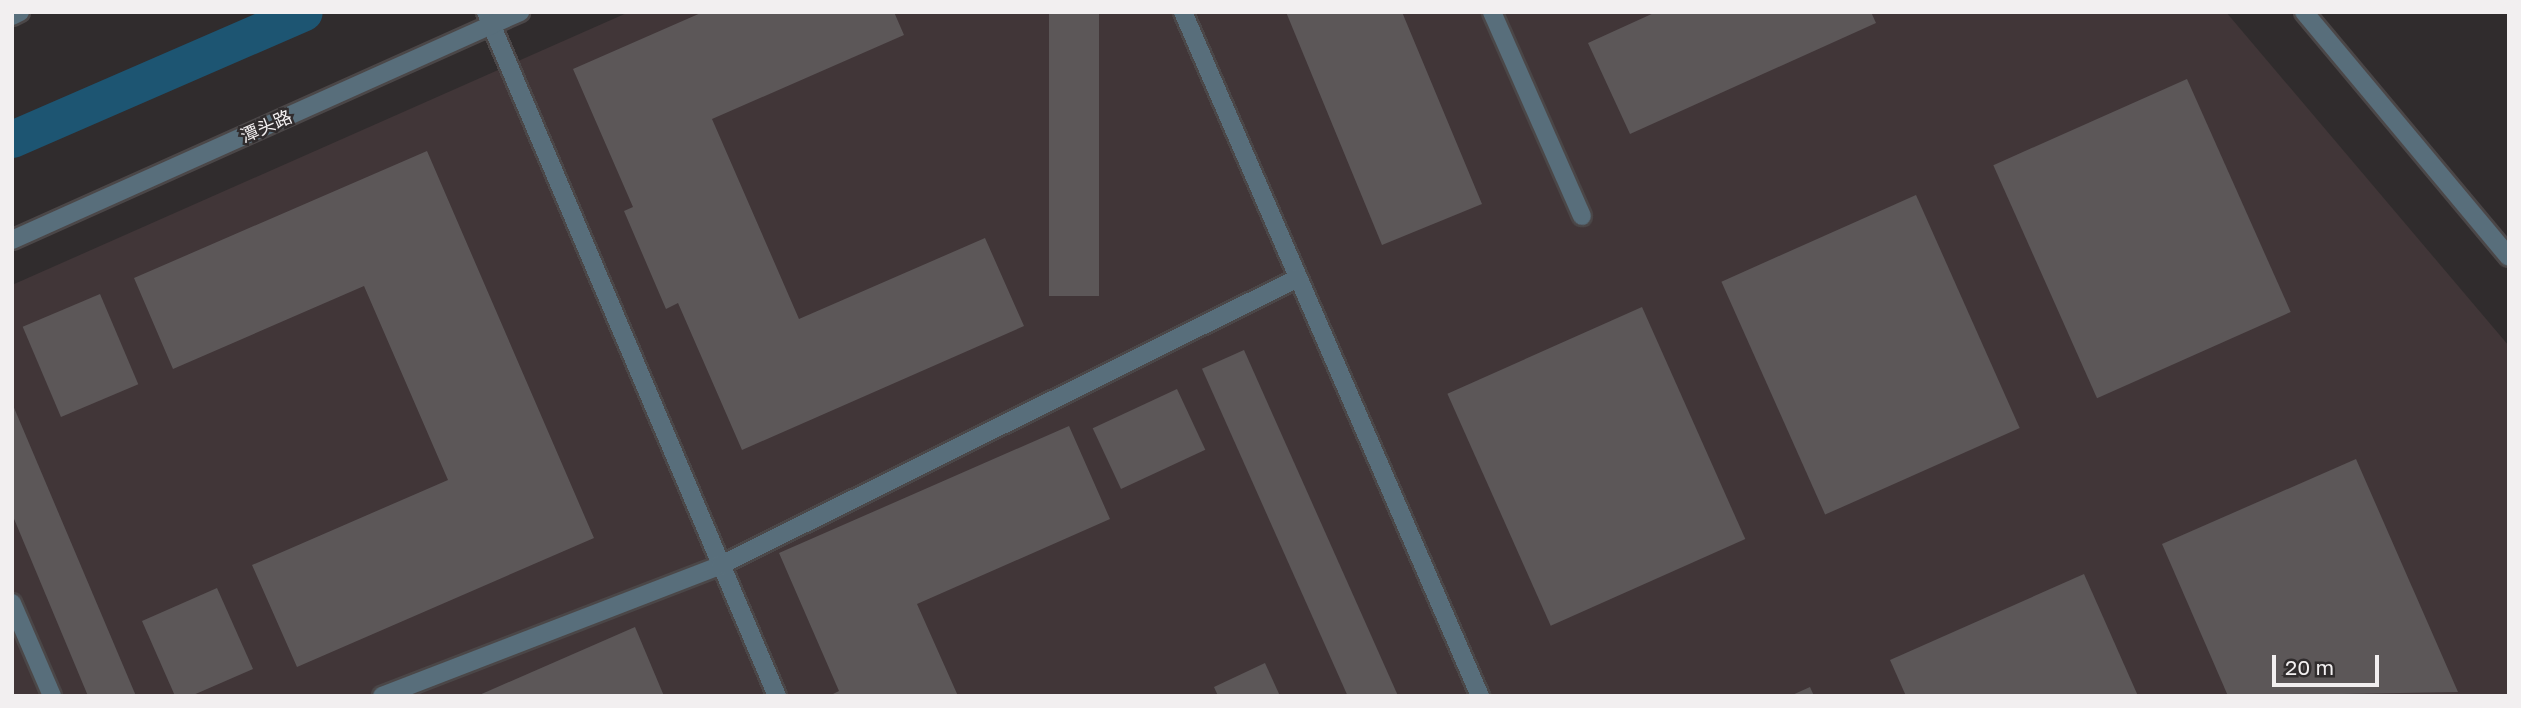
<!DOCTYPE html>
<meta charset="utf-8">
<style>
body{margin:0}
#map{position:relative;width:2521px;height:708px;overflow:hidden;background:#302c2d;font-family:"Golos Text","Noto Sans SC",sans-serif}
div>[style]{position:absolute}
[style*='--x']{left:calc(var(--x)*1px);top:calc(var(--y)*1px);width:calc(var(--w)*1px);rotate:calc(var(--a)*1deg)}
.built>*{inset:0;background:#413638}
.canal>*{height:37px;margin:-18.5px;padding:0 18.5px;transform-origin:18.5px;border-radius:18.5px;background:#1d5572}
.building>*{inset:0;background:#5c5758;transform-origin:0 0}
.roads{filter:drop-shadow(2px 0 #4b4748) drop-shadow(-2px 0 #4b4748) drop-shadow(0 2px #4b4748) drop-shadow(0 -2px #4b4748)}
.minor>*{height:18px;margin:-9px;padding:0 9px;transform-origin:9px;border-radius:9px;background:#586e7b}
span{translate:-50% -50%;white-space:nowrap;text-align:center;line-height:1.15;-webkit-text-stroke:5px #302c2d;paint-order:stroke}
.street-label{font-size:18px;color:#f2eff0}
.frame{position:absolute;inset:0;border:14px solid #f2eff0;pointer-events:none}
.scale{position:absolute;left:2272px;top:655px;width:107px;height:32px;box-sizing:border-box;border:4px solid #f2eff0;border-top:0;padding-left:9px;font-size:21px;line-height:24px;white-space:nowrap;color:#f2eff0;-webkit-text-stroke:5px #302c2d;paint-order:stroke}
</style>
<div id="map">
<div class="built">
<i style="clip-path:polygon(629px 12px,2226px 12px,2509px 346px,2509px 696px,12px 696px,12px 285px)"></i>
</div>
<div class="canal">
<i style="--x:12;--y:139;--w:318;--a:-23.5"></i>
</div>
<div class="building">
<i style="clip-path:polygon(703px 12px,894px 12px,904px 35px,712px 119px,799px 319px,985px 238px,1024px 326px,742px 450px,678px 303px,666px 309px,624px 211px,633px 207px,573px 69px)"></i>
<i style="left:1049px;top:12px;width:50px;height:284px"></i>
<i style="clip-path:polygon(1286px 12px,1402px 12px,1482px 204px,1382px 245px)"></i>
<i style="clip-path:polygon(1656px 12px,1871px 12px,1876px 23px,1630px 134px,1588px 43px)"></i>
<i style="left:2187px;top:79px;width:255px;height:212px;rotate:66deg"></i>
<i style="clip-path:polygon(427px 151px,594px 538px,297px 667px,252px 565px,448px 480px,364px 286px,173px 369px,134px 278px)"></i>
<i style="left:1916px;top:195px;width:255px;height:213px;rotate:66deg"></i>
<i style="left:100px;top:294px;width:98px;height:84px;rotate:67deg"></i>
<i style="left:1642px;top:307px;width:254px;height:213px;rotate:66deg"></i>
<i style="left:1244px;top:350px;width:378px;height:46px;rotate:66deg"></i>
<i style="left:1177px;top:389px;width:67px;height:93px;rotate:65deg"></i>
<i style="clip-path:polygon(12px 403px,136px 696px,88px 696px,12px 514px)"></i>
<i style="clip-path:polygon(1069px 426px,1110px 519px,917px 604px,958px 696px,829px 696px,839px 691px,779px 553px)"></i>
<i style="clip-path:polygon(2356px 459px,2458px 692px,2228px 696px,2162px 544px)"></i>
<i style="clip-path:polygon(2084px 574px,2138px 696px,1906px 696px,1890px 660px)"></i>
<i style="clip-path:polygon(217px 588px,253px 669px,191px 696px,175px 696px,142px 621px)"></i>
<i style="clip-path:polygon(635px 627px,664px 696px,477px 696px)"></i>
<i style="clip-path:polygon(1265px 663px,1280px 696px,1218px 696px,1214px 687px)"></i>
<i style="clip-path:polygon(1810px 687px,1814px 696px,1790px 696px)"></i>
</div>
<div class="roads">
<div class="minor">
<i style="--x:486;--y:12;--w:743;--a:66.95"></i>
<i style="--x:1183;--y:12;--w:746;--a:66.53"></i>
<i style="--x:1492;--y:12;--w:223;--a:66.2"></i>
<i style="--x:2304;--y:12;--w:319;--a:50.1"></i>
<i style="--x:12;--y:16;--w:9;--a:-27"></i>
<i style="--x:12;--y:240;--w:557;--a:-24.17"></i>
<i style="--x:12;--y:603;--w:101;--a:66.7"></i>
<i style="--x:382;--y:696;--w:363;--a:-21.1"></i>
<i style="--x:721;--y:565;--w:644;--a:-26.45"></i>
</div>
</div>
<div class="street-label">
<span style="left:266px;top:126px;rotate:-24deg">潭头路</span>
</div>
<div class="frame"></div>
<div class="scale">20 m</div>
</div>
